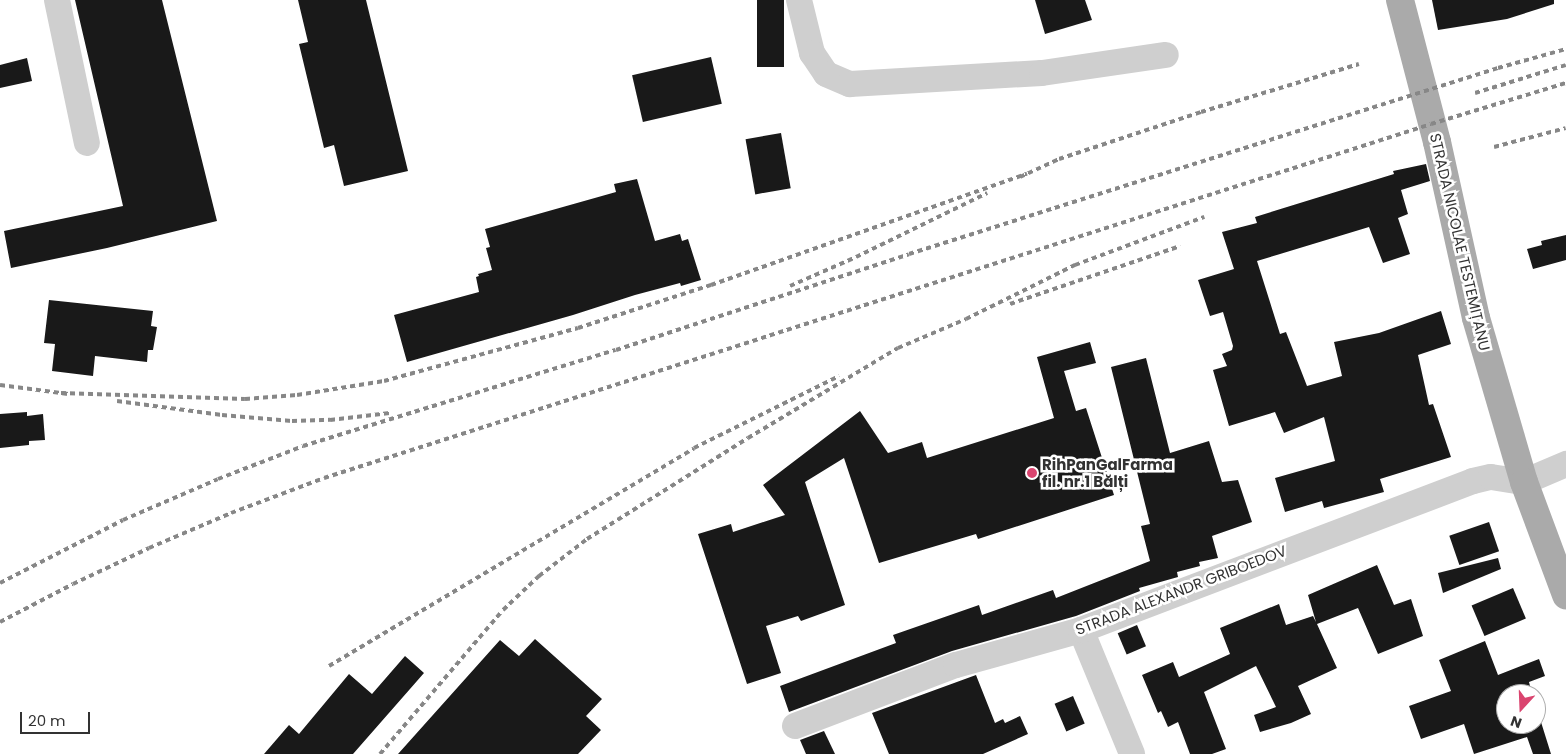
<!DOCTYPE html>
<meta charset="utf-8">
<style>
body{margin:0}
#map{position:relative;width:1566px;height:754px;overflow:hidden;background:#fff;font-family:Poppins,sans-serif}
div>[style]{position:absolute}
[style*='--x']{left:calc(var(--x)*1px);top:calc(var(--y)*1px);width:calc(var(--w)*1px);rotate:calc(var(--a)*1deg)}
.building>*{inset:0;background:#191919;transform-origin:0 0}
.minor>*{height:26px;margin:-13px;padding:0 13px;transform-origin:13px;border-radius:13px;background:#cfcfcf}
.major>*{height:28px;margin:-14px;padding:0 14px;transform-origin:14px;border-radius:14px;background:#aaa}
.rail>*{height:4px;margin-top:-2px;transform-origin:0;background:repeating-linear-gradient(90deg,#878787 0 5px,transparent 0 9px)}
.dots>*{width:14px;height:14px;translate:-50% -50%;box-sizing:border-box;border:2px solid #fff;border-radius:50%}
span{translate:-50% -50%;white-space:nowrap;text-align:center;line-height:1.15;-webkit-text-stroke:5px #fff;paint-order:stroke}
.street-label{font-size:15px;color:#323232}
.poi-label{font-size:15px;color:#323232;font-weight:700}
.left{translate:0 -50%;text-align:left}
.north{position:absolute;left:1496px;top:684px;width:50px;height:50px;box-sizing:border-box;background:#fff;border:1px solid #adadad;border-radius:50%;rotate:200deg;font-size:14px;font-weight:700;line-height:20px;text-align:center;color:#323232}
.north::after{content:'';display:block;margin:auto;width:18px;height:22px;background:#da446f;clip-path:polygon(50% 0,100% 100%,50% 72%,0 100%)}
.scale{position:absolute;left:20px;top:712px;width:70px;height:22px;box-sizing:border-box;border:2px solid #323232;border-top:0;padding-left:6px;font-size:15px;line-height:18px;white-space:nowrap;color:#323232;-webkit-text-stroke:4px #fff;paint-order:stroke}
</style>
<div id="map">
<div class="building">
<i style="clip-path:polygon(75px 0,162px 0,217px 221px,107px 248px,11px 268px,4px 231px,123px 206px)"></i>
<i style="clip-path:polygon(298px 0,366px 0,408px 171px,344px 186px,334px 145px,324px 148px,299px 44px,308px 42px)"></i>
<i style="left:757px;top:0;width:27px;height:67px"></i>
<i style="clip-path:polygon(1035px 0,1085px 0,1092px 20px,1045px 34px)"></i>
<i style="clip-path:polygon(1432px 0,1554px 0,1554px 4px,1507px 19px,1438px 30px)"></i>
<i style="left:711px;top:57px;width:48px;height:81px;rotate:77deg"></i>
<i style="clip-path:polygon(27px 58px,32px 81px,0 88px,0 65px)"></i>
<i style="left:781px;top:133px;width:56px;height:36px;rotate:80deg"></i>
<i style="clip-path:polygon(1426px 164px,1430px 181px,1401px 190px,1408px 214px,1398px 218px,1410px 254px,1383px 263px,1369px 227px,1257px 261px,1280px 334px,1286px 332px,1307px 386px,1342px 376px,1334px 342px,1379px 333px,1441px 311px,1451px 344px,1418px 355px,1429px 405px,1433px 404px,1451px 457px,1380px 479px,1384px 492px,1324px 508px,1322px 501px,1285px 512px,1275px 478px,1335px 461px,1324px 417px,1284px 433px,1275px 412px,1229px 426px,1213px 370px,1227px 366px,1222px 354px,1232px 350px,1233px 346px,1223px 312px,1210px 316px,1198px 280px,1234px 269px,1222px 232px,1257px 223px,1255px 217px,1394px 174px,1393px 171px)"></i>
<i style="clip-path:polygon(637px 179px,655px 241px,680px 234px,682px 241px,688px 239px,701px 280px,681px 286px,680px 283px,635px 295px,573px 315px,407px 362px,394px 315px,479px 292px,476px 277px,479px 276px,478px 274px,492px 270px,486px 248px,490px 247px,485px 229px,616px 192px,614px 184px)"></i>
<i style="clip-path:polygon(1566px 235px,1566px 260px,1533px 269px,1527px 249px,1542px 245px,1541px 241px)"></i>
<i style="clip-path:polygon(49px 300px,153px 311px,151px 326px,157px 327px,153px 350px,148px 350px,147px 362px,95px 356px,93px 376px,52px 371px,55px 344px,44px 343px)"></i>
<i style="clip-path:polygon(1090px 342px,1096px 363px,1064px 371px,1076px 411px,1086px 408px,1114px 495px,978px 539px,976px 534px,879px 563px,844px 458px,805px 482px,845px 605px,801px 621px,798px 616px,766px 626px,781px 673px,747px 684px,698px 534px,731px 524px,733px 532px,785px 515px,763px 485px,860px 411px,888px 453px,922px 442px,927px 458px,1054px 418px,1037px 357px)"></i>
<i style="clip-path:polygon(1146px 358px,1170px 453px,1209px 441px,1222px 482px,1238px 480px,1252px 522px,1212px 536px,1218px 558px,1199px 562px,1200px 566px,1177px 572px,1178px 577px,1139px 588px,1140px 591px,1076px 616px,952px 651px,789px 712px,780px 686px,896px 643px,893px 635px,979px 605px,982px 615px,1053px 590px,1056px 598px,1150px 561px,1141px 526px,1150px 524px,1111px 367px)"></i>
<i style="clip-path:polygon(27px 412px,27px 416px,43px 414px,45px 440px,29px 441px,29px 445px,0 448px,0 414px)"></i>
<i style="left:1489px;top:522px;width:31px;height:42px;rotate:71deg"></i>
<i style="clip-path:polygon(1498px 558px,1501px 569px,1443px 593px,1438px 573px)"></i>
<i style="clip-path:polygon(1377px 565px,1394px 605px,1411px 599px,1423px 636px,1378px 654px,1358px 608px,1317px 624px,1337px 668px,1298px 686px,1311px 714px,1291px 723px,1260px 732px,1254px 715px,1276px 707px,1256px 666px,1204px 692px,1226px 749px,1212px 754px,1190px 754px,1178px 722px,1168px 727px,1161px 711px,1158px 713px,1142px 675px,1173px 662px,1179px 677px,1230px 654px,1220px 628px,1279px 604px,1286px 625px,1313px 616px,1316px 622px,1308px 595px)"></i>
<i style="left:1513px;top:588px;width:33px;height:45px;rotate:67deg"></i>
<i style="left:1137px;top:625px;width:23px;height:21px;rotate:67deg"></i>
<i style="clip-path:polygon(535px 639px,602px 699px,586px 716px,601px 730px,578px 754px,398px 754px,500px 640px,519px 656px)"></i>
<i style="clip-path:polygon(1485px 641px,1498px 675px,1539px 659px,1545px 676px,1529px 682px,1532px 694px,1506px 694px,1506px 724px,1536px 724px,1536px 706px,1551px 754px,1533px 754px,1527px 737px,1474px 754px,1464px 724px,1421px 739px,1409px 706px,1451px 691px,1439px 660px)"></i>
<i style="clip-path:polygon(405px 656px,424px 673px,353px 754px,264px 754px,289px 725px,299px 734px,349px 674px,372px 694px)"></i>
<i style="clip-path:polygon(976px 675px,995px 723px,1003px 719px,1005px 723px,1020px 716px,1028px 734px,983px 754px,889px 754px,872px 713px)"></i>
<i style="left:1073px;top:696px;width:30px;height:20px;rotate:67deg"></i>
<i style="clip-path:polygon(824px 731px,835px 754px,806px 754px,800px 740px)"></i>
</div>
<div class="minor">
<i style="--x:57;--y:0;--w:146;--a:78.2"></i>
<i style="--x:799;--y:0;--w:55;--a:76.2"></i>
<i style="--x:812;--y:53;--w:25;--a:56"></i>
<i style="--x:826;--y:74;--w:26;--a:23"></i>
<i style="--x:850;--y:84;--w:192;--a:-3.3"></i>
<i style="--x:1042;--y:73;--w:125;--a:-8.3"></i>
<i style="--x:1081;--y:630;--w:134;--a:67.6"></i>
<i style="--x:795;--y:726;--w:172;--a:-20.8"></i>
<i style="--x:956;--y:665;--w:130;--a:-15.6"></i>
<i style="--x:1081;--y:630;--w:419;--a:-20.8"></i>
<i style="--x:1473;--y:481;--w:18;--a:-13"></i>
<i style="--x:1491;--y:477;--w:33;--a:9"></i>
<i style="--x:1524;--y:482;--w:46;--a:-23.2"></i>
</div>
<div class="major">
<i style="--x:1400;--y:0;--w:147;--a:75.4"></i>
<i style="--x:1437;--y:142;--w:180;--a:77.5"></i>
<i style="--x:1476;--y:318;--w:171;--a:73.7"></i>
<i style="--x:1524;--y:482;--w:121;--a:69.6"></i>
</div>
<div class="rail">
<i style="--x:1475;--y:93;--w:95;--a:-17.1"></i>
<i style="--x:1494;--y:147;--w:74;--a:-14.8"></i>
<i style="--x:1020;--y:177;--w:43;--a:-24.8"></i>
<i style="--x:1059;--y:159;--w:150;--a:-18.3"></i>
<i style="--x:1201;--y:112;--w:165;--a:-16.9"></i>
<i style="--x:790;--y:286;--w:72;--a:-23.7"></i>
<i style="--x:856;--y:257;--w:146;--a:-26"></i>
<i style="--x:1010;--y:304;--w:180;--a:-18.8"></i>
<i style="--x:0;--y:385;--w:69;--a:7.5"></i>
<i style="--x:61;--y:393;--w:184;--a:1.9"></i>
<i style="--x:245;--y:399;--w:52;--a:-4.4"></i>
<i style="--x:297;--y:395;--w:88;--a:-9.1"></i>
<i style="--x:384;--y:381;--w:201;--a:-15.3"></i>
<i style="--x:578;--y:328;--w:140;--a:-17.9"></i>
<i style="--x:711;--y:285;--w:335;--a:-19.4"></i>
<i style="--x:117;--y:401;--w:106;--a:7.6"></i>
<i style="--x:222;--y:415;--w:70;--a:4.9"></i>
<i style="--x:292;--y:421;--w:38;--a:-2"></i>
<i style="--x:330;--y:420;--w:60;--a:-6.7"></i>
<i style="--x:0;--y:583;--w:138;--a:-27.1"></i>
<i style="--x:123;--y:520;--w:103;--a:-23.3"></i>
<i style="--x:218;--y:479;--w:91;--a:-21.2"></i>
<i style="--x:303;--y:446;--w:327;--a:-17.1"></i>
<i style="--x:616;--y:350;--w:308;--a:-18.1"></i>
<i style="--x:909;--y:254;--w:618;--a:-17.53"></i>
<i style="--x:1498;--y:68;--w:71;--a:-15.6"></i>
<i style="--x:0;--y:622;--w:82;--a:-27.5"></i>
<i style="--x:73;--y:584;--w:84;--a:-25.3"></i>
<i style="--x:149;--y:548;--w:89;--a:-23.1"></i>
<i style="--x:231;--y:513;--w:99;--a:-20.6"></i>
<i style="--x:324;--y:478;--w:1162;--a:-17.73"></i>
<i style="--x:1431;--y:124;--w:141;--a:-16.9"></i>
<i style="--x:329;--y:666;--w:425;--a:-30.8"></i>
<i style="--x:694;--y:448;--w:162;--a:-26.4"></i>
<i style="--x:380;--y:754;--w:189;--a:-49.5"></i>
<i style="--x:503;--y:610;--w:50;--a:-43.4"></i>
<i style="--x:539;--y:576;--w:61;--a:-37.6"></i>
<i style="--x:587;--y:539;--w:190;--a:-32.1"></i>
<i style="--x:748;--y:438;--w:175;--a:-31"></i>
<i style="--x:898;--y:348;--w:74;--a:-23.1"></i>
<i style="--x:966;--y:319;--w:122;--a:-26.4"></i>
<i style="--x:1075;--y:265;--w:138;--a:-20.4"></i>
</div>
<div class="dots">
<i style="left:1032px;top:473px;background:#da446f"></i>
</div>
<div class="street-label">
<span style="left:1460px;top:242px;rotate:77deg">STRADA NICOLAE TESTEMIȚANU</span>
<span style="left:1181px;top:590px;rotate:-21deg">STRADA ALEXANDR GRIBOEDOV</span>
</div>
<div class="poi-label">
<span class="left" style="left:1042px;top:473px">RihPanGalFarma<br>fil. nr.1 Bălți</span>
</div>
<div class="north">N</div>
<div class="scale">20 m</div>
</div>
